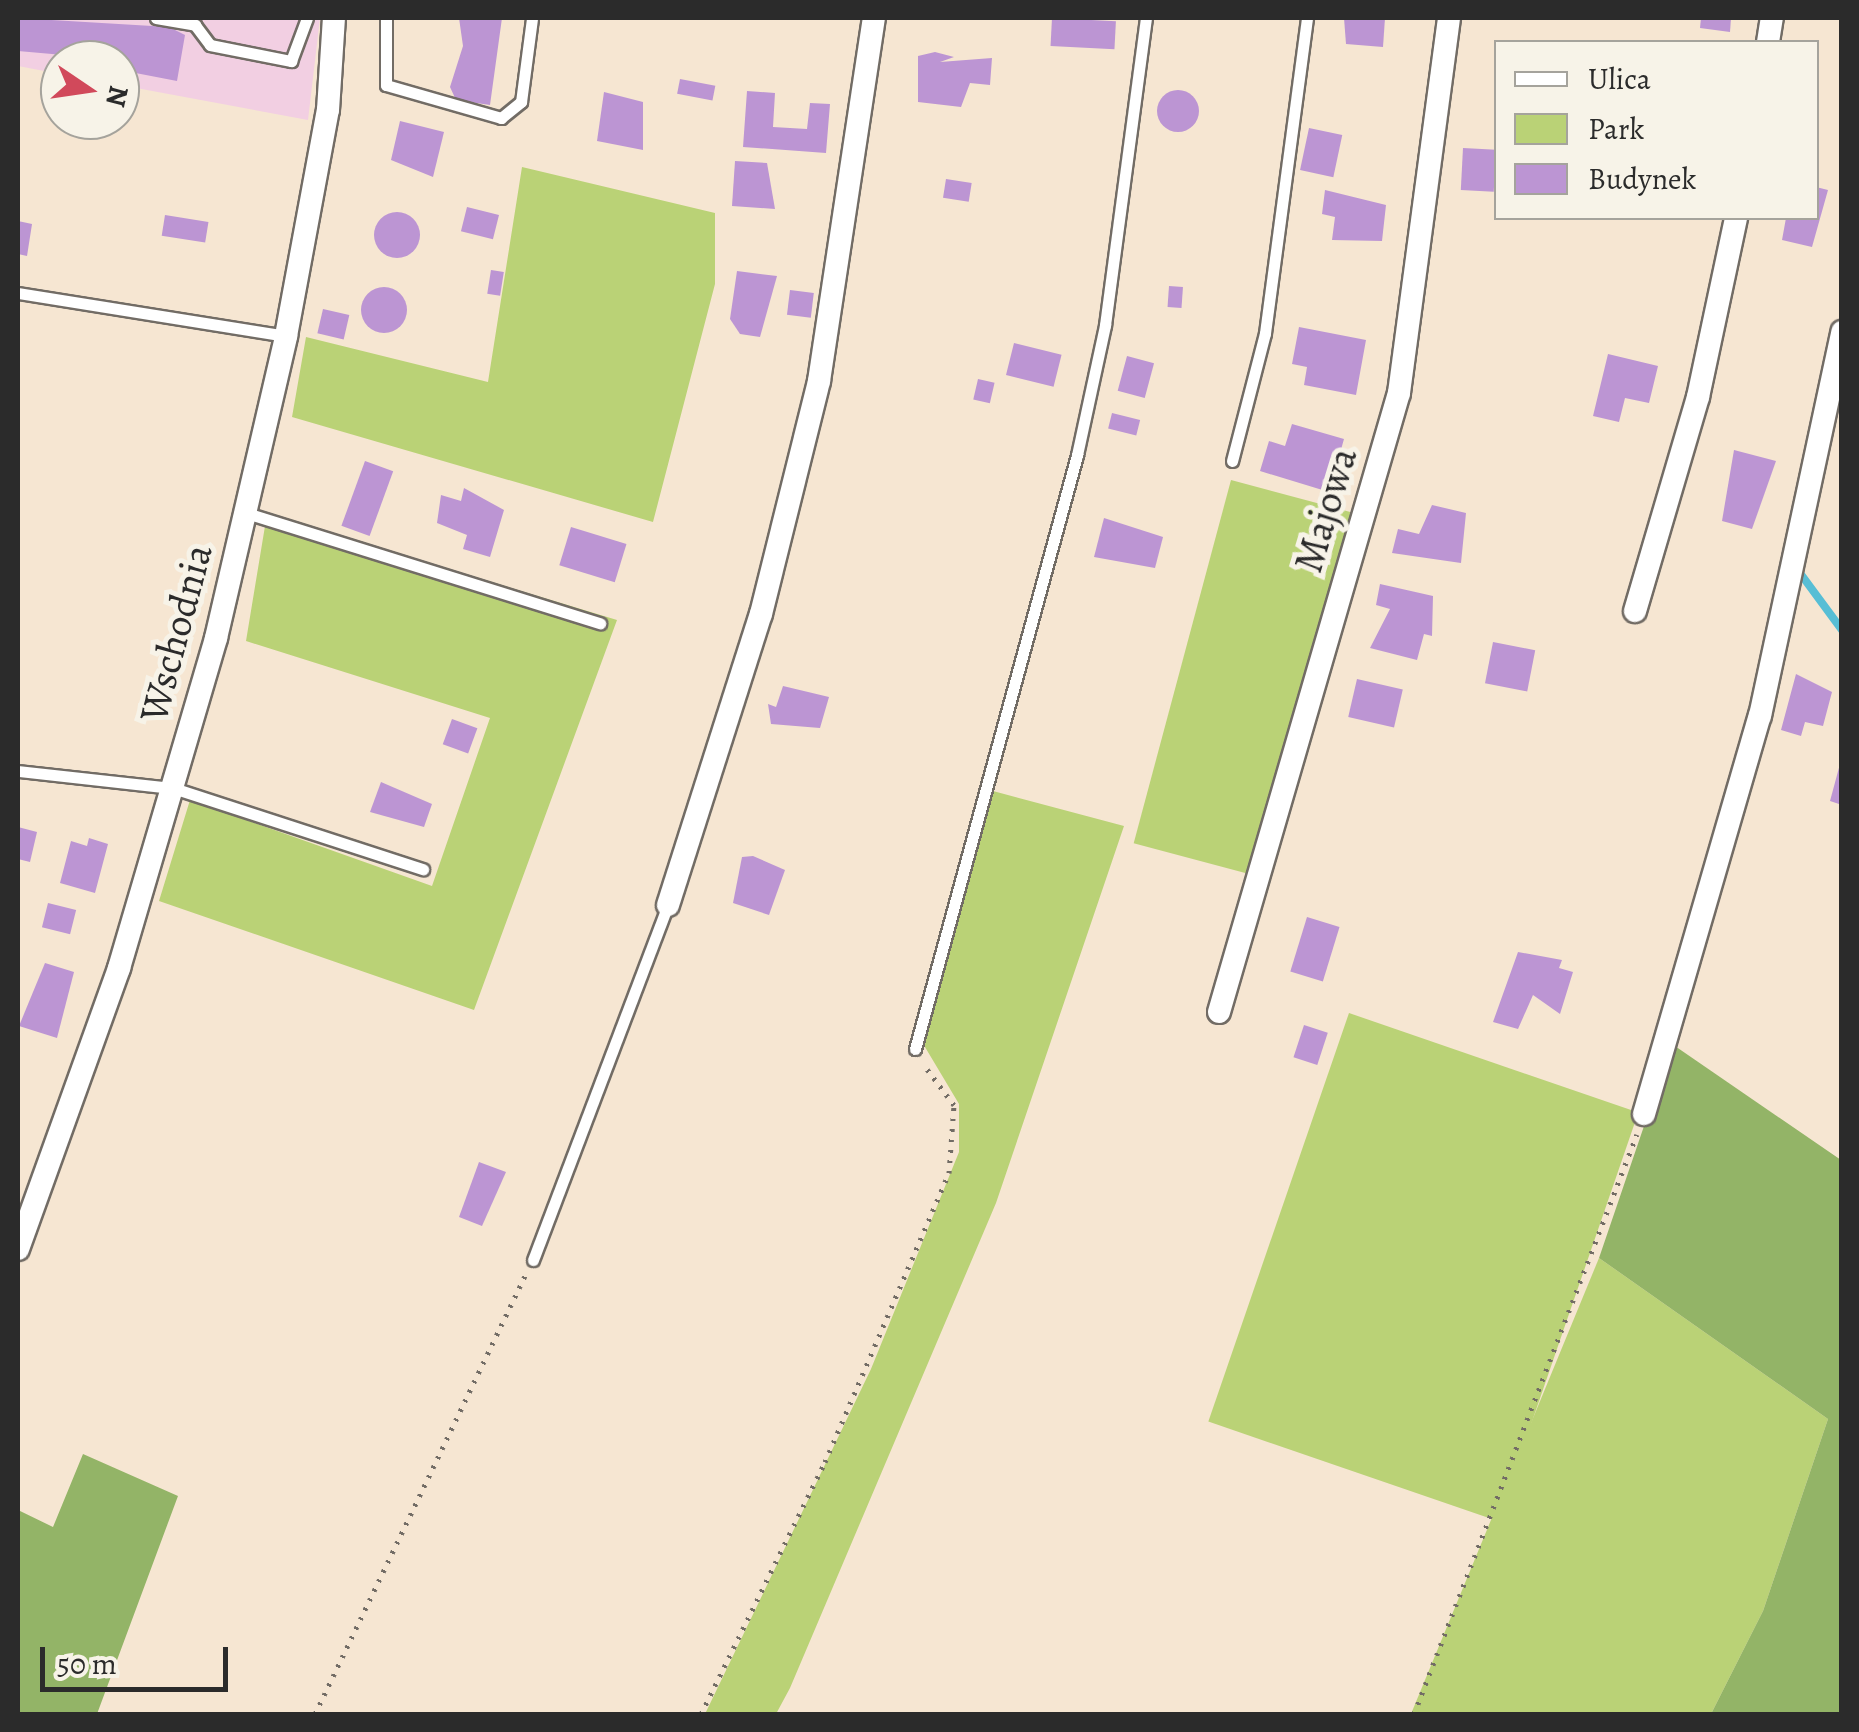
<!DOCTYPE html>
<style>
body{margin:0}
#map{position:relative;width:1859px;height:1732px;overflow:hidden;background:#f6e6d2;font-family:Alegreya,serif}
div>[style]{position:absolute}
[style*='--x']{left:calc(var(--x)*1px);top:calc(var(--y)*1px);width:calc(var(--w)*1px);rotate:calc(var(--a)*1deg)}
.built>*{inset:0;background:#f2cfe2}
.green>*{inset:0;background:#bad276;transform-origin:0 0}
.forest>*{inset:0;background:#93b467}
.stream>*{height:8px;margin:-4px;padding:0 4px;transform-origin:4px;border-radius:4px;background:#57bed5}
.building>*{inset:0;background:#bc95d3;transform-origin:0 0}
.round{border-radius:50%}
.path>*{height:5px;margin-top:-2.5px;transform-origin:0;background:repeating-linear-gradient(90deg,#726c65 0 2.5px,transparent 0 10.5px)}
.roads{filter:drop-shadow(2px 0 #726c65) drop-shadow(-2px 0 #726c65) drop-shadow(0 2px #726c65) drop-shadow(0 -2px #726c65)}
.lane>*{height:11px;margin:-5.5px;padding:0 5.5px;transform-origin:5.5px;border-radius:5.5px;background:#fff}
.street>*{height:22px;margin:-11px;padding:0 11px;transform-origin:11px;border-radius:11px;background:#fff}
span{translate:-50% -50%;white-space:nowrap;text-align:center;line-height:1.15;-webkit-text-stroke:10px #f7f3e8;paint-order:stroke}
.street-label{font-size:40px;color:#2b2b2b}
.frame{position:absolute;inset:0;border:20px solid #2b2b2b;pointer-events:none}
.legend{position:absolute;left:1494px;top:40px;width:325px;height:180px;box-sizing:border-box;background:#f7f3e8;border:2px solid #a5a39c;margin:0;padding:12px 18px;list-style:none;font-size:30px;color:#2b2b2b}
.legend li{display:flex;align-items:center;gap:20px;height:50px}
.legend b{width:50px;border:2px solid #a5a39c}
.north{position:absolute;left:40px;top:40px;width:100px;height:100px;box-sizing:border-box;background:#f7f3e8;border:2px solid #a5a39c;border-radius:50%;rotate:103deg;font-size:28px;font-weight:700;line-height:40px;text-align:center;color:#2b2b2b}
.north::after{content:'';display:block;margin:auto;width:35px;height:45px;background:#d1495b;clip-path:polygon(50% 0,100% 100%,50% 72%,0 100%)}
.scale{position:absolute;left:40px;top:1647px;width:188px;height:45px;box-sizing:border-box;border:5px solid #2b2b2b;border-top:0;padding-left:12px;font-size:30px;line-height:35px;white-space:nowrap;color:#2b2b2b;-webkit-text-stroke:8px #f7f3e8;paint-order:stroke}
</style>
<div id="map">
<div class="built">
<i style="clip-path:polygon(18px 18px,320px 18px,308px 120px,120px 85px,120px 60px,60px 60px,60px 74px,18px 66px)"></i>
</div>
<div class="green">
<i style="clip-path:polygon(522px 167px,715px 213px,715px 284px,653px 522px,292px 417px,306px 337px,488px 382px)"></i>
<i style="left:1231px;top:480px;width:132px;height:376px;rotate:15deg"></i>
<i style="clip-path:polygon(267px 514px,617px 620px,474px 1010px,159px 901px,190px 800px,432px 886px,490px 718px,246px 641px)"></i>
<i style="clip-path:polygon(993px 791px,1124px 826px,996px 1203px,790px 1688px,776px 1714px,705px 1714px,871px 1369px,959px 1152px,959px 1104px,919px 1037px)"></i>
<i style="left:1349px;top:1013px;width:306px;height:432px;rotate:19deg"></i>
<i style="clip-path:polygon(1599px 1258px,1828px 1419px,1763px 1611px,1711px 1714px,1411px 1714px)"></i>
</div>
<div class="forest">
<i style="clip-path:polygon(1672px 1044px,1841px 1160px,1841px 1714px,1711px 1714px,1763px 1611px,1828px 1419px,1599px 1258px)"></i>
<i style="clip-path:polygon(83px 1454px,178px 1496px,97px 1714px,18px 1714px,18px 1510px,53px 1527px)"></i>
</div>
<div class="stream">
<i style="--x:1797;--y:569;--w:76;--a:53.6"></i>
</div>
<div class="building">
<i style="clip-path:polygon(18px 18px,169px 27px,185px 35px,177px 81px,120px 70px,120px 60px,18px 51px)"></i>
<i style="clip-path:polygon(459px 18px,502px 18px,490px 105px,456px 100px,450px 87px,463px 46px)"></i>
<i style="left:1052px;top:18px;width:64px;height:28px;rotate:3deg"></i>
<i style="clip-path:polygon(1344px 18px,1385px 18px,1383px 47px,1346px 44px)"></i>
<i style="clip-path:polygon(1701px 18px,1731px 18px,1730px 32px,1700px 28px)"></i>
<i style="clip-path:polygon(935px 52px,954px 57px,940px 62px,992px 58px,990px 85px,970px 83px,961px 107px,918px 102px,918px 56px)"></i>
<i style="left:680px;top:79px;width:36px;height:15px;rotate:11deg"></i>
<i class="round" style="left:1157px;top:90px;width:42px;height:42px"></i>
<i style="clip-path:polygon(747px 91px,775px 93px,773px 127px,807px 129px,810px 103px,830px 104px,826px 153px,743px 147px)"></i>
<i style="clip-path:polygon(604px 92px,643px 102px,643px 150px,597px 141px)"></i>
<i style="clip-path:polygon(400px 121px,444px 132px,433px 177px,391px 160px)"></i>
<i style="left:1309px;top:128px;width:34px;height:43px;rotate:12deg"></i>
<i style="left:1463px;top:148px;width:33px;height:42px;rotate:3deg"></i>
<i style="clip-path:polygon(735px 161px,767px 163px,775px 209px,732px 206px)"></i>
<i style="left:946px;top:179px;width:26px;height:19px;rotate:9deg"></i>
<i style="clip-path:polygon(1816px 187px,1828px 190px,1812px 247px,1782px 240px,1786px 218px,1816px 218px)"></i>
<i style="clip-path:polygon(1325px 190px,1386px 205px,1382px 241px,1332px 240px,1335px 217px,1322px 214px)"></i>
<i style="left:467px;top:207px;width:33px;height:25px;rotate:14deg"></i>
<i class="round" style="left:374px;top:212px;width:46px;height:46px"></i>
<i style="left:165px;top:215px;width:44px;height:21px;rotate:9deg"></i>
<i style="clip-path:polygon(18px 221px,32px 224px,27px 256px,18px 254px)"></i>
<i style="left:491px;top:270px;width:13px;height:24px;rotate:9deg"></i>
<i style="clip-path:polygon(737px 271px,777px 276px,760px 337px,740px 334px,730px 319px)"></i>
<i style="left:1169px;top:286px;width:14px;height:21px;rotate:4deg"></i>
<i class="round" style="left:361px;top:287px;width:46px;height:46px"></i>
<i style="left:790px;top:290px;width:24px;height:25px;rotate:7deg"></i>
<i style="left:323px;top:309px;width:27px;height:25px;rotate:13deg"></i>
<i style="clip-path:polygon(1299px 327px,1366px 340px,1356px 395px,1304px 385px,1307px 367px,1292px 364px)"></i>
<i style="left:1014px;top:343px;width:49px;height:33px;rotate:14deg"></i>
<i style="clip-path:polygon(1608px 354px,1658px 366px,1649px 403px,1625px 398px,1619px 422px,1593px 416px)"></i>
<i style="left:1127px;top:356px;width:28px;height:36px;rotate:15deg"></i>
<i style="left:978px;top:379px;width:17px;height:21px;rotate:13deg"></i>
<i style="left:1112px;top:413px;width:29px;height:16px;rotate:14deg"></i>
<i style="clip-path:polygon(1292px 424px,1344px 439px,1329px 492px,1260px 471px,1269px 441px,1285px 446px)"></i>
<i style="clip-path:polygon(1734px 450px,1776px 461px,1752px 529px,1722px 521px)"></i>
<i style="left:365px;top:461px;width:30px;height:69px;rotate:20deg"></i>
<i style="clip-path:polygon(464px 488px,504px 510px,490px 557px,463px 549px,467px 535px,437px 523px,441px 495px,461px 501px)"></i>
<i style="clip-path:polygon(1432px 505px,1466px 513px,1461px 563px,1392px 553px,1398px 529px,1419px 534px)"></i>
<i style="clip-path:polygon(1104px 518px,1163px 537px,1155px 568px,1094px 557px)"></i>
<i style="left:571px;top:527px;width:58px;height:40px;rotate:17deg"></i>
<i style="clip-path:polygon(1380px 584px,1433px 596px,1432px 636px,1424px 634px,1417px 660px,1370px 648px,1390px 609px,1376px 605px)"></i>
<i style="left:1493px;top:642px;width:43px;height:42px;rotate:11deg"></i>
<i style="clip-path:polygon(1796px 674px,1832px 692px,1823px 726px,1805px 722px,1801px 736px,1781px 730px)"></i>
<i style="left:1357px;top:679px;width:47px;height:39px;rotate:13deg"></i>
<i style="clip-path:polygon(783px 686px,829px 697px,820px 728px,771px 724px,768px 704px,776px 707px)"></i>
<i style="left:452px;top:719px;width:27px;height:27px;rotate:20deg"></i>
<i style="clip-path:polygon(1840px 764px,1842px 764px,1842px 805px,1830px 801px)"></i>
<i style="clip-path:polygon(381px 782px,432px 804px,424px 827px,370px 812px)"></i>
<i style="clip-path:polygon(18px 827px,37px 832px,30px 862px,18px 859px)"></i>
<i style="clip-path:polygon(89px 838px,108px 844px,95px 893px,60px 883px,71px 841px,87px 846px)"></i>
<i style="clip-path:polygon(753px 856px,785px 870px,769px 915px,733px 903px,742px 857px)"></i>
<i style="left:48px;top:903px;width:29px;height:25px;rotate:14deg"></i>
<i style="left:1307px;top:917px;width:34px;height:57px;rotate:17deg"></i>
<i style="clip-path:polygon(1518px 952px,1562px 960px,1559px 968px,1573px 972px,1560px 1014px,1533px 995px,1518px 1029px,1493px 1022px)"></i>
<i style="clip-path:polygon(45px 963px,74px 972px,57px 1038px,19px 1026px)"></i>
<i style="left:1304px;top:1025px;width:25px;height:34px;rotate:18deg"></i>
<i style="clip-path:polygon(479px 1162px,506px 1172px,482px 1226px,459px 1217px)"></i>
</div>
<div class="path">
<i style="--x:315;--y:1714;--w:486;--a:-64.4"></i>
<i style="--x:701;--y:1714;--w:281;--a:-63.8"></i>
<i style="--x:825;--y:1462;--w:314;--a:-66.8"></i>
<i style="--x:949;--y:1173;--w:68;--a:-85.8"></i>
<i style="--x:954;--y:1105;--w:50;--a:-126.9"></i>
<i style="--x:1414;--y:1714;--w:621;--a:-68.97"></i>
</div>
<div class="roads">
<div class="lane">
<i style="--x:156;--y:18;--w:40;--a:10"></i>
<i style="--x:195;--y:25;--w:25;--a:53"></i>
<i style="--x:210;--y:45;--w:83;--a:11.2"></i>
<i style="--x:291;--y:61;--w:46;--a:-69.6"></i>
<i style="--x:386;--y:18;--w:67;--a:90"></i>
<i style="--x:386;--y:85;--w:120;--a:16"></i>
<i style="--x:501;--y:118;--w:26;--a:-39"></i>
<i style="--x:521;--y:102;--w:85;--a:-82.5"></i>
<i style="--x:18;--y:293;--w:271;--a:9.1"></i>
<i style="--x:1232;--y:461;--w:132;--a:-75.5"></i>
<i style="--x:1265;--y:333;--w:318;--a:-82.4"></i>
<i style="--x:246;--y:513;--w:371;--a:17.3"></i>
<i style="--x:18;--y:771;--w:156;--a:6.3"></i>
<i style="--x:173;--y:788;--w:263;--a:18"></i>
<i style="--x:915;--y:1049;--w:616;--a:-74.74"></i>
<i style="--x:1077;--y:455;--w:133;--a:-77.8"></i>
<i style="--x:1105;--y:325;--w:310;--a:-82.4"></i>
<i style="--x:533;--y:1260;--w:380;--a:-69.2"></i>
</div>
<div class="street">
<i style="--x:1768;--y:42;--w:24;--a:-81"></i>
<i style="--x:1635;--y:611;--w:223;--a:-73.6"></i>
<i style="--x:1698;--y:397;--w:183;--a:-78"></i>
<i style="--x:668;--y:905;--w:305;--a:-72.3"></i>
<i style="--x:761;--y:614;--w:240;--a:-76"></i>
<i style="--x:819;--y:381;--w:367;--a:-81.4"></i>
<i style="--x:1219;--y:1012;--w:645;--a:-73.79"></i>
<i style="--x:1399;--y:393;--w:378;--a:-82.4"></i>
<i style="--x:1644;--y:1114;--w:415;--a:-73.8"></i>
<i style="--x:1760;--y:716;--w:393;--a:-77.9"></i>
<i style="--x:18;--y:1249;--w:299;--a:-70.2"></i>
<i style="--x:119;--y:968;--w:344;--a:-73.6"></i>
<i style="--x:216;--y:638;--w:310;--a:-76.9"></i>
<i style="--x:286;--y:336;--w:230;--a:-79.5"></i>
<i style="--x:328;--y:110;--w:92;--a:-86.3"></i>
</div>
</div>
<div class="street-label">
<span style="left:1326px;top:510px;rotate:-73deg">Majowa</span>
<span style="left:176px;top:633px;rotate:-75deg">Wschodnia</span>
</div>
<div class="frame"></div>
<ul class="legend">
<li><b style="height:12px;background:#fff"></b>Ulica</li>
<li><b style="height:28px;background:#bad276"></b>Park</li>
<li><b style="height:28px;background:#bc95d3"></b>Budynek</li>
</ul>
<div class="north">N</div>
<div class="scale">50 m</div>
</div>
